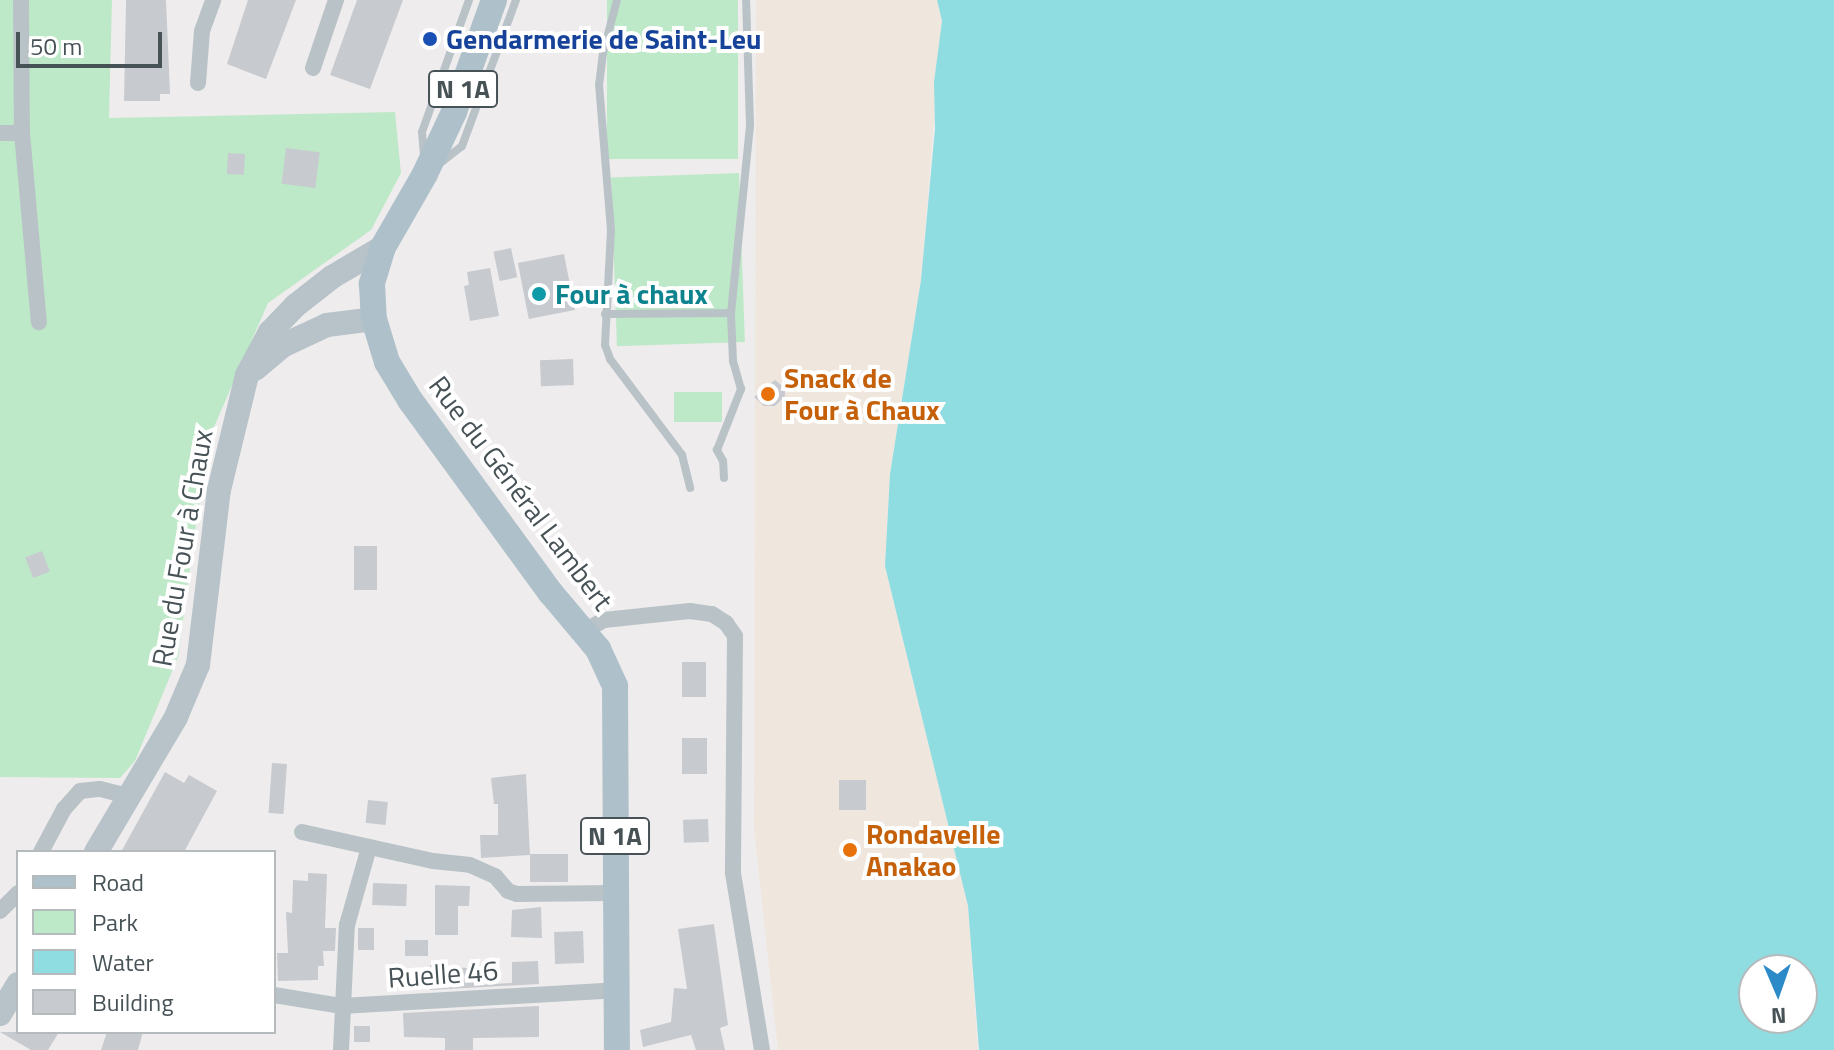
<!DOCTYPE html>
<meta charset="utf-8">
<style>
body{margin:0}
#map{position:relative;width:1834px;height:1050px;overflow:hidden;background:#efeced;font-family:"Titillium Web",sans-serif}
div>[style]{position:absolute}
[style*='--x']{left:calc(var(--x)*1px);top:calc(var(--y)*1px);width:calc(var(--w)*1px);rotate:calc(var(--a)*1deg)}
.green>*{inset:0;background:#bee9c8;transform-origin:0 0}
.sand>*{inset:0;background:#efe7de}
.water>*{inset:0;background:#90dde1}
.building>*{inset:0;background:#c7cacf;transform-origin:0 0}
.lane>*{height:8px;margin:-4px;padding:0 4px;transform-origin:4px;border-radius:4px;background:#b9c3c7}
.street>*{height:16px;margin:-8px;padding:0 8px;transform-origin:8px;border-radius:8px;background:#b9c3c7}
.secondary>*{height:24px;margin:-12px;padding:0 12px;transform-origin:12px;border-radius:12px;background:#b7c3c9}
.primary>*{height:26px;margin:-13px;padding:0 13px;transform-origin:13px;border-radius:13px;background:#aec0c9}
.dots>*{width:22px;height:22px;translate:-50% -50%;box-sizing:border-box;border:4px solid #fff;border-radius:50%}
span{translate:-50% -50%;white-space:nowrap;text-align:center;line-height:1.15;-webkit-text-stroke:8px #fff;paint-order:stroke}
.shield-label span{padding:2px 6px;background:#fff;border:2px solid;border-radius:6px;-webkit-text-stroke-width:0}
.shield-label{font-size:26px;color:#475257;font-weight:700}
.transit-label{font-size:28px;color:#164399;font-weight:700}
.left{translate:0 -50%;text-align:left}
.culture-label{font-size:28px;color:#0d838f;font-weight:700}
.food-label{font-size:28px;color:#c56008;font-weight:700}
.street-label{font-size:28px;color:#475257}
.legend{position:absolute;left:16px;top:850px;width:260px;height:184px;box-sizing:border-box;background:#fff;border:2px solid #b5babc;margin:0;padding:10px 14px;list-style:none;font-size:24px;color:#475257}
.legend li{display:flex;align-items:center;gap:16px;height:40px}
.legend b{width:40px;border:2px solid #b5babc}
.north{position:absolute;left:1738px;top:954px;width:80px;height:80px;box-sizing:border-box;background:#fff;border:2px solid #b5babc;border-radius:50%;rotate:178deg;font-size:22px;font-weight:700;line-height:32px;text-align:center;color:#475257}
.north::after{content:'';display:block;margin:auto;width:28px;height:36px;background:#2c8ac9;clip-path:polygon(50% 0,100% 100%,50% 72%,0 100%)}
.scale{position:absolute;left:16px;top:32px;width:146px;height:36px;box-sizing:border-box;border:4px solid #475257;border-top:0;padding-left:10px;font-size:24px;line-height:28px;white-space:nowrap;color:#475257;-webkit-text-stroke:6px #fff;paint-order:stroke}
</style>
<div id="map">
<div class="green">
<i style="clip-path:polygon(0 0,112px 0,109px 118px,395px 112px,401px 173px,371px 230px,268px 303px,207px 443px,178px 657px,135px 761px,120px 778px,0 777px)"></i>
<i style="left:607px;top:0;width:131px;height:159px"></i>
<i style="left:739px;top:173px;width:169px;height:128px;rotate:88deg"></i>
<i style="left:722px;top:392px;width:30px;height:48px;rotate:90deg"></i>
</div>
<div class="sand">
<i style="clip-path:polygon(756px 0,937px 0,942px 20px,921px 280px,890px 474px,885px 566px,968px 906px,978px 1050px,778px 1050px,754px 829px)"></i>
</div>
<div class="water">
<i style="clip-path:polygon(evenodd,937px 0,1834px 0,1834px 1050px,979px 1050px,968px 906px,885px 566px,890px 474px,921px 280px,935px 129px,934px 82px,942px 21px,937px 0,1754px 970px,1802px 970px,1802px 1018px,1754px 1018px,1754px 970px)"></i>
</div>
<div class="building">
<i style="clip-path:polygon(126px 0,166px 0,170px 94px,160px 94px,160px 101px,124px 101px)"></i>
<i style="clip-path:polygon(248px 0,296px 0,266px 79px,227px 64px)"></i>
<i style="clip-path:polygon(357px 0,403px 0,370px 89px,330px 75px)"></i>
<i style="left:286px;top:148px;width:34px;height:36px;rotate:7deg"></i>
<i style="left:228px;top:153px;width:17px;height:21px;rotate:3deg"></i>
<i style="left:511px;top:248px;width:30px;height:18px;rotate:78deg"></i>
<i style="left:564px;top:254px;width:57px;height:47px;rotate:79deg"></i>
<i style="clip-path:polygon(490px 268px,499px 316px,470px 321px,464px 286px,469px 285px,467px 272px)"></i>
<i style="left:573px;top:359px;width:26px;height:33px;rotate:88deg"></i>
<i style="clip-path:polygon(775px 380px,785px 388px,785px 396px,775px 406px,764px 406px,754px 397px)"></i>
<i style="left:377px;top:546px;width:44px;height:23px;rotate:90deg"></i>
<i style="left:42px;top:551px;width:22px;height:18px;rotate:69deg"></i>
<i style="left:682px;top:662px;width:24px;height:35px"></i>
<i style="left:682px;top:738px;width:25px;height:36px"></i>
<i style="left:272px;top:763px;width:15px;height:50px;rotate:4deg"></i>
<i style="clip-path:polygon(165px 772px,184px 783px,189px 775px,217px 791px,184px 852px,121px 852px)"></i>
<i style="clip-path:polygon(526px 774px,530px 855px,481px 858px,480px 835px,498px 835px,498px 804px,494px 804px,491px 778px)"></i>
<i style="left:839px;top:780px;width:27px;height:30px"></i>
<i style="left:368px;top:800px;width:20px;height:23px;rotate:6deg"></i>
<i style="left:708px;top:819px;width:23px;height:25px;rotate:88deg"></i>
<i style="left:568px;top:854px;width:28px;height:38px;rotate:90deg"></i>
<i style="clip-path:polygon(308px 873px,327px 874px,325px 928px,336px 928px,335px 951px,323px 951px,324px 966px,318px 966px,318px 980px,278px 981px,277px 953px,288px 953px,286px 912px,292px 913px,293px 880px,308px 881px)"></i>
<i style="left:373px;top:883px;width:34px;height:22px;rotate:2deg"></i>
<i style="clip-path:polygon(435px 885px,470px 886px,469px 906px,458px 906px,458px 935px,435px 935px)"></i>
<i style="clip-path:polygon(541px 907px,542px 938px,511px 937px,512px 910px)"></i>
<i style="clip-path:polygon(714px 924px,728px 1025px,720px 1028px,725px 1050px,696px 1050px,691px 1035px,643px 1047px,640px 1030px,671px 1022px,674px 988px,687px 989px,678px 929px)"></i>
<i style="left:358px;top:928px;width:16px;height:22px"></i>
<i style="left:583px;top:931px;width:32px;height:29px;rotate:88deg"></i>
<i style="left:405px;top:940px;width:23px;height:16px"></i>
<i style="clip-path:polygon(538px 961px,539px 984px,430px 990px,430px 965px,467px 968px,467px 974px,479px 974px,478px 985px,512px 983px,512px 962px)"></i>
<i style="clip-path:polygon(539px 1006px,539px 1037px,473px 1038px,473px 1050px,445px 1050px,445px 1038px,404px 1037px,403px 1013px)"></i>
<i style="left:354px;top:1026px;width:16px;height:16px"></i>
<i style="clip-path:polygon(0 1032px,59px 1032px,48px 1050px,31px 1050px)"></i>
<i style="clip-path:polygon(107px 1032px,143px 1032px,138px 1050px,101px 1050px)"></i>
</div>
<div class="lane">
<i style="--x:617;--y:0;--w:55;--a:104.8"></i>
<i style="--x:603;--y:53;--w:31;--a:97"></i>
<i style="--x:599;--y:84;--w:146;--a:85.3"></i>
<i style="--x:611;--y:230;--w:115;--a:93"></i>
<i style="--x:605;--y:345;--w:15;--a:70"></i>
<i style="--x:610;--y:359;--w:120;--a:53.1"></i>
<i style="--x:682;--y:455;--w:34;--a:76"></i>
<i style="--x:424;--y:155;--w:23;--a:-95"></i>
<i style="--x:422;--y:132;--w:140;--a:-70.4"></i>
<i style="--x:439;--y:164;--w:29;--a:-38"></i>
<i style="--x:462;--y:146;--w:156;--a:-69.7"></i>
<i style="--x:605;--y:314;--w:126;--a:-0.5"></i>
<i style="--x:724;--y:478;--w:17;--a:-93"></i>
<i style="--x:723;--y:461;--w:13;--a:-119"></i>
<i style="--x:717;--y:450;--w:66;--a:-68.5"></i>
<i style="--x:741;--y:389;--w:29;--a:-106"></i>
<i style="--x:733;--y:361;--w:48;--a:-92.4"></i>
<i style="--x:731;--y:313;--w:189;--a:-84.2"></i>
<i style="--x:750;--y:125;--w:125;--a:-91.8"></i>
</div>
<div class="street">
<i style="--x:21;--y:0;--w:133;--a:89.6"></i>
<i style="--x:22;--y:133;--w:190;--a:84.9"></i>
<i style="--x:313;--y:68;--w:72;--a:-71.3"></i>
<i style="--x:198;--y:83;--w:52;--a:-85.6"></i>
<i style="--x:202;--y:31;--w:33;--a:-70"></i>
<i style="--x:0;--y:133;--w:22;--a:0"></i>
<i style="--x:583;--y:632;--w:24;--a:-30"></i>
<i style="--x:604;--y:620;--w:86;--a:-6"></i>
<i style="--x:690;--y:611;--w:22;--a:8"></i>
<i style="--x:712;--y:614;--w:17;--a:33"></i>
<i style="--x:726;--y:623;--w:16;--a:55"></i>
<i style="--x:735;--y:636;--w:237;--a:90.5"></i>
<i style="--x:733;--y:873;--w:179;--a:80.7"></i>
<i style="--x:302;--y:832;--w:134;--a:12.5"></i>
<i style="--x:433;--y:861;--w:37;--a:6"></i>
<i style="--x:470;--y:865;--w:27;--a:24"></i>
<i style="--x:495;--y:876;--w:20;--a:49"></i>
<i style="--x:508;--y:891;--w:9;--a:18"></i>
<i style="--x:517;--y:894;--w:97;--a:-0.6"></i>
<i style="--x:41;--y:852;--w:49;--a:-61.9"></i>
<i style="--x:64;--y:809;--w:24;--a:-48"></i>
<i style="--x:80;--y:791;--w:20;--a:-6"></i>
<i style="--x:100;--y:789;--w:30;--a:14"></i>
<i style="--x:0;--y:911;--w:25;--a:-45"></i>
<i style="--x:274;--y:995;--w:69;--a:9.2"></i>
<i style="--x:342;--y:1006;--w:274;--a:-3.3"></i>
<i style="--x:341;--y:1050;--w:125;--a:-87.3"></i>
<i style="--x:347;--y:925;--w:81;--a:-74.2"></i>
</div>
<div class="secondary">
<i style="--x:255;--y:369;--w:38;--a:-40"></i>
<i style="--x:284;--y:345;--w:47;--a:-24.9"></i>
<i style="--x:327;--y:325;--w:47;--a:-7.3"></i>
<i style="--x:96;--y:852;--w:157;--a:-59.3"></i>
<i style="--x:176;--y:717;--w:56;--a:-67.1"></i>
<i style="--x:198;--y:665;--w:176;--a:-83.2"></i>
<i style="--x:219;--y:490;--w:118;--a:-76.3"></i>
<i style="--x:247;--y:375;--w:49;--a:-61.9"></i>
<i style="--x:270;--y:332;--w:36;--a:-46"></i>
<i style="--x:295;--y:306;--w:47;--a:-38.1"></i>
<i style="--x:332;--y:277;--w:59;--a:-30.5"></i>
<i style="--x:0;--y:1014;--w:35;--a:-59"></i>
</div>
<div class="primary">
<i style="--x:494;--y:0;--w:119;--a:109.7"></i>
<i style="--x:454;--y:112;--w:68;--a:115.1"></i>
<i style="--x:425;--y:174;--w:84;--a:119.9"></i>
<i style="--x:383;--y:247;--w:39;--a:107"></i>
<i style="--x:372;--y:284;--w:35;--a:87"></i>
<i style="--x:374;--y:319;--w:45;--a:73.2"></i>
<i style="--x:387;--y:362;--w:44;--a:58.8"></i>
<i style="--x:410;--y:400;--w:238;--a:53.9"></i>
<i style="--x:550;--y:592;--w:75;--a:49.9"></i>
<i style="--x:598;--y:649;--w:41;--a:65.3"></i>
<i style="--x:615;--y:686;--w:364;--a:89.7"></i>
</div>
<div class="dots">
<i style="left:430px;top:39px;background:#1a4fb4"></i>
<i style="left:539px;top:294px;background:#0f9aa8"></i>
<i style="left:768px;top:394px;background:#e8710a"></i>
<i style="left:850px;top:850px;background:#e8710a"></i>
</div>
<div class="shield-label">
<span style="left:463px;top:89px">N 1A</span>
<span style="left:615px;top:836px">N 1A</span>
</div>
<div class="transit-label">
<span class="left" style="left:446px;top:39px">Gendarmerie de Saint-Leu</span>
</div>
<div class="culture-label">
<span class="left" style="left:555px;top:294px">Four à chaux</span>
</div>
<div class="food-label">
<span class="left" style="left:784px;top:394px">Snack de<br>Four à Chaux</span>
<span class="left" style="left:866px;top:850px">Rondavelle<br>Anakao</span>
</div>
<div class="street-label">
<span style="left:521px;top:493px;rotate:53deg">Rue du Général Lambert</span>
<span style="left:182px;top:548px;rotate:-80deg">Rue du Four à Chaux</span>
<span style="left:443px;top:974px;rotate:-4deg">Ruelle 46</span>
</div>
<ul class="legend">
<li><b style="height:10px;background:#aec0c9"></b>Road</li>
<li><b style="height:22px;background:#bee9c8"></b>Park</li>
<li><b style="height:22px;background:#90dde1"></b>Water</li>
<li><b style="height:22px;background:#c7cacf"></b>Building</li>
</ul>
<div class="north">N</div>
<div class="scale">50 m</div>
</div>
